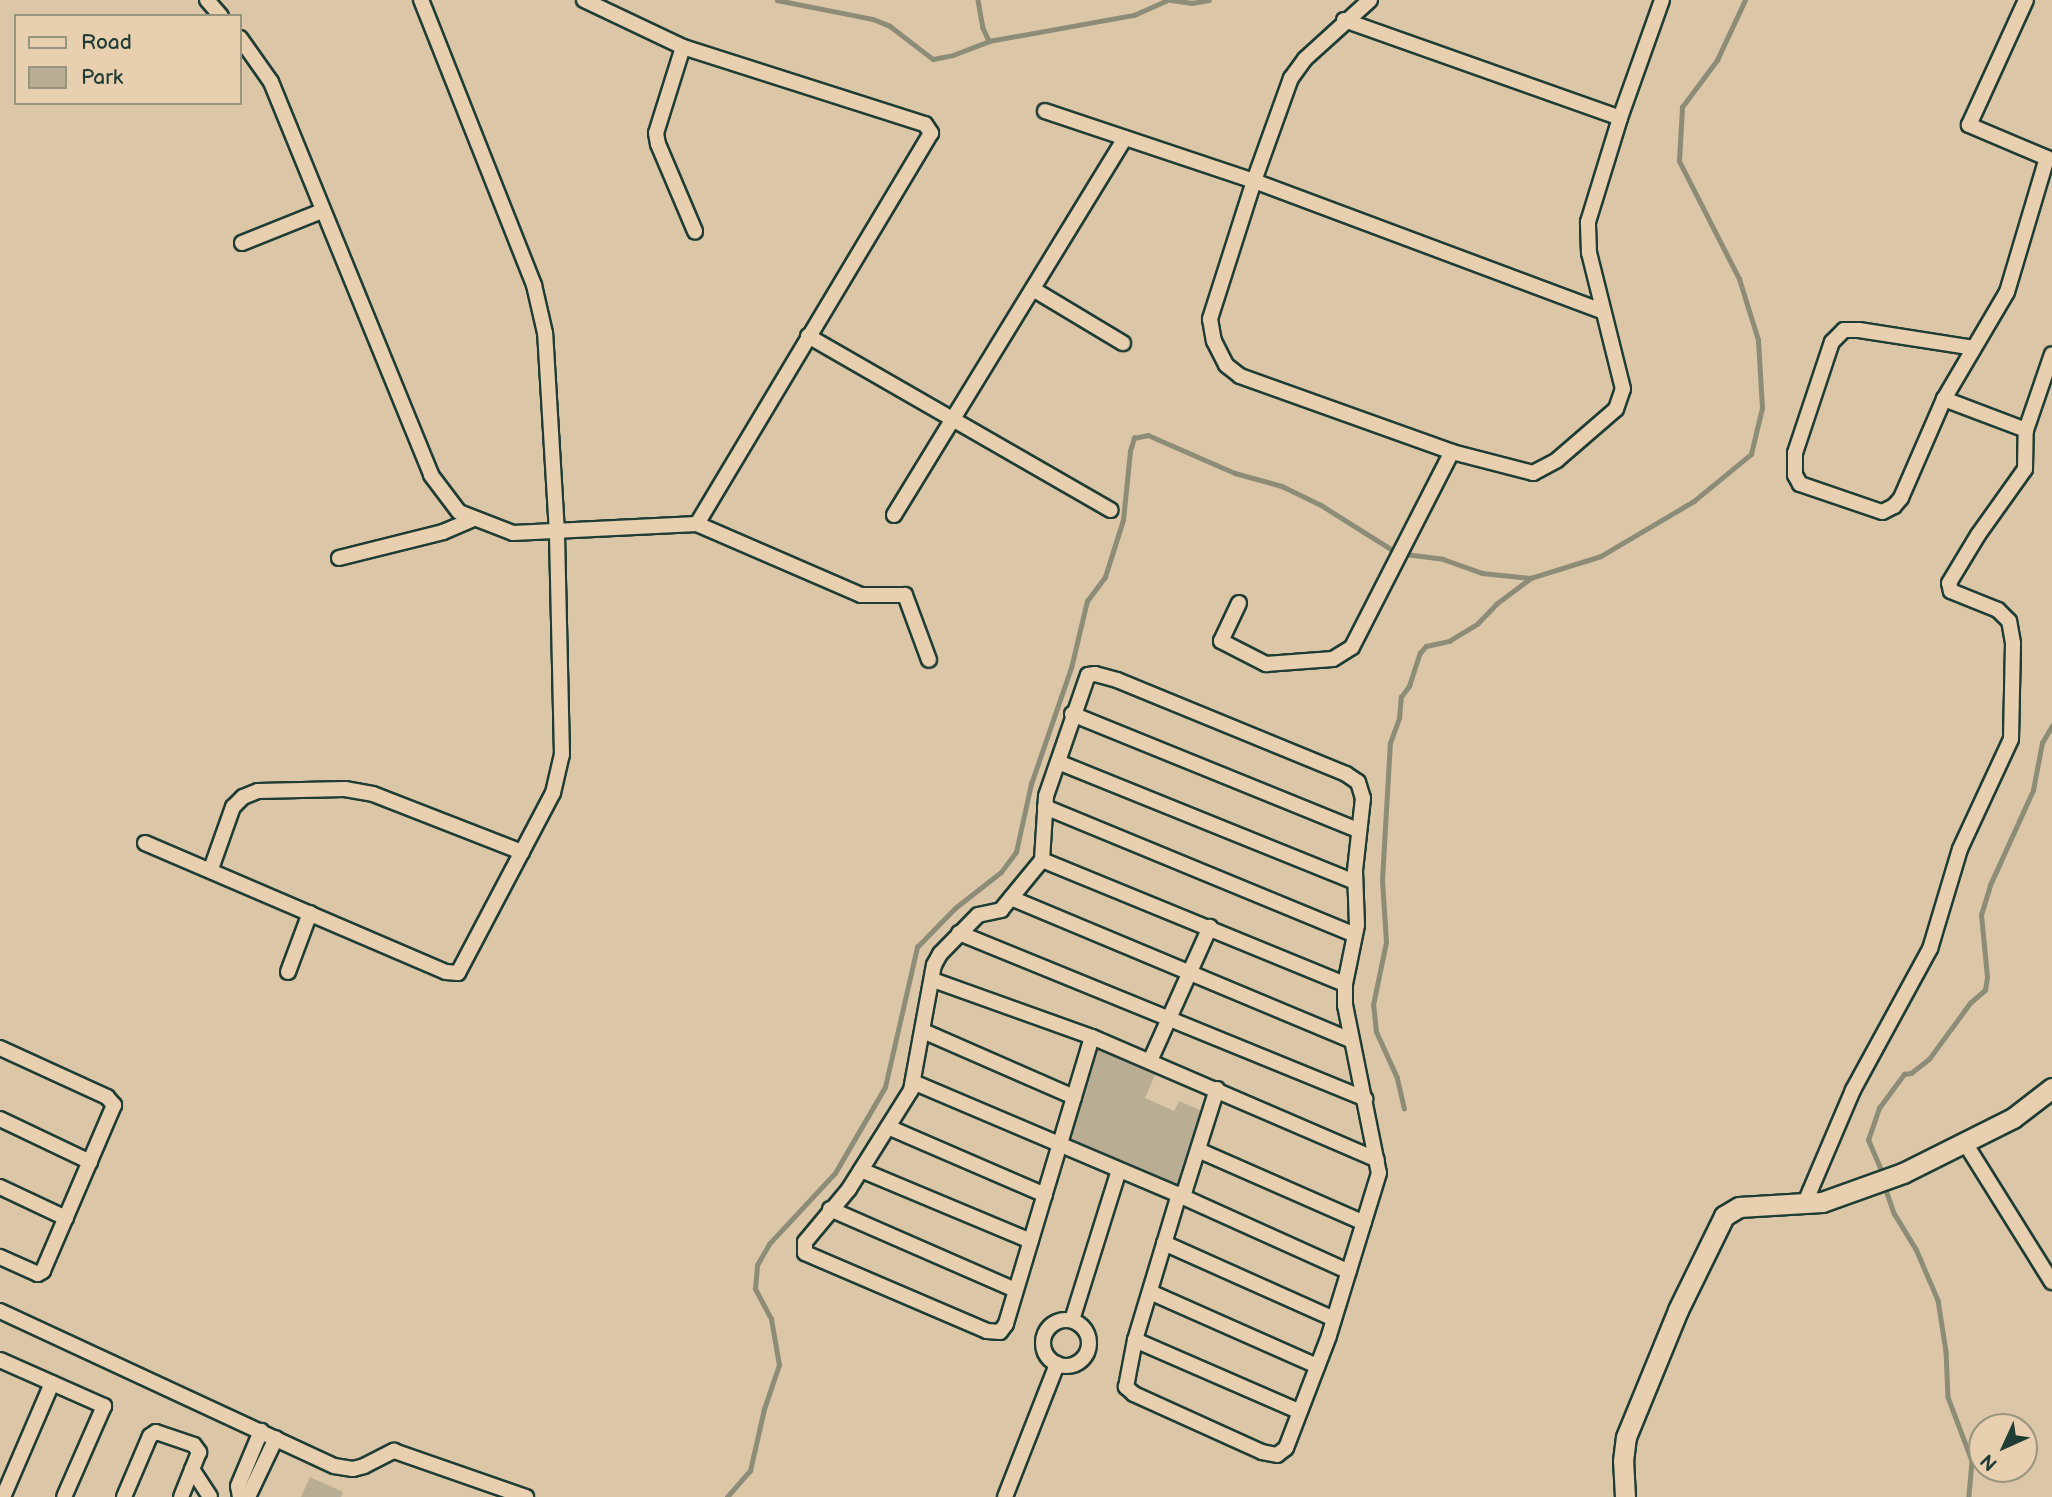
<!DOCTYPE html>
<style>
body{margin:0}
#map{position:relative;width:2052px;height:1497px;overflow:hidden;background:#dcc6a8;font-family:"Balsamiq Sans",sans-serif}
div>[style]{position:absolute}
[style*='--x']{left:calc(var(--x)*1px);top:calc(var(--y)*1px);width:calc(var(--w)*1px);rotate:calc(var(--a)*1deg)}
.green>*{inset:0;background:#b9ad93}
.stream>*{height:4.5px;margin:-2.25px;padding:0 2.25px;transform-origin:2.25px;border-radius:2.25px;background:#8c8c77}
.roads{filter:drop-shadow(2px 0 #1f3d34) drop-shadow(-2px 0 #1f3d34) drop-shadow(0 2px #1f3d34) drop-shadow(0 -2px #1f3d34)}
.street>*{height:14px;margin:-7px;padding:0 7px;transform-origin:7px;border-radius:7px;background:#e8cfb0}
.street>.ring{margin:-7px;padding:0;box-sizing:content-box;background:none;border:14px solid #e8cfb0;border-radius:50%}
.secondary>*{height:19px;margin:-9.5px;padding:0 9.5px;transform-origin:9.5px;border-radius:9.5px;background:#e8cfb0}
span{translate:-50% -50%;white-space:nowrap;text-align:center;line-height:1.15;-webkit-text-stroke:5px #e8cfb0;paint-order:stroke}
.legend{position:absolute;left:14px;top:14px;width:228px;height:91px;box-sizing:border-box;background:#e8cfb0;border:2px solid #98957e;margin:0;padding:9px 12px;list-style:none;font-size:21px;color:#1f3d34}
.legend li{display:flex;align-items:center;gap:14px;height:35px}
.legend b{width:35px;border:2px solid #98957e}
.north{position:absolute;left:1968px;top:1413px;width:70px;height:70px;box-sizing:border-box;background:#e8cfb0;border:2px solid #98957e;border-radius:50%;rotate:225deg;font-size:19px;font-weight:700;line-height:28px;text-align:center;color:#1f3d34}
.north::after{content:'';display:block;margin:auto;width:24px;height:32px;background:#1f3d34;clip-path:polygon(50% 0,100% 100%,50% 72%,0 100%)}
</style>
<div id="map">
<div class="green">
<i style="clip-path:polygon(1094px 1048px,1157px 1070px,1145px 1098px,1174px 1111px,1179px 1101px,1202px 1111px,1178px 1188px,1067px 1143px)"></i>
<i style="clip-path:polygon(310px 1477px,343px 1492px,341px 1497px,301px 1497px)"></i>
</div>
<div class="stream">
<i style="--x:777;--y:0;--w:98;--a:11.2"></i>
<i style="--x:873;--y:19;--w:18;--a:22"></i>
<i style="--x:890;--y:26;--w:54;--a:37.5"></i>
<i style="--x:933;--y:59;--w:20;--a:-11"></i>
<i style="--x:953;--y:55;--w:39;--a:-21"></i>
<i style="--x:989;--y:41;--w:147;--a:-10.2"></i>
<i style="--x:1134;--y:15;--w:37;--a:-24"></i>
<i style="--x:978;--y:0;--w:28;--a:80"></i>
<i style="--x:983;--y:28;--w:14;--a:65"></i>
<i style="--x:1171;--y:0;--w:21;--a:8"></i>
<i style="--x:1192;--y:3;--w:17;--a:-10"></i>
<i style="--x:1405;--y:554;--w:38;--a:7"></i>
<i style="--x:1443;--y:559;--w:41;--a:19.7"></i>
<i style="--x:1482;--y:573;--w:49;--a:5.8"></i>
<i style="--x:1531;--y:578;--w:73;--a:-17.4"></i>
<i style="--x:1601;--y:556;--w:108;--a:-30.6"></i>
<i style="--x:1694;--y:501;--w:74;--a:-39.5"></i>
<i style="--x:1751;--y:454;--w:47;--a:-76.6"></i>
<i style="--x:1762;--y:408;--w:68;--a:-93.4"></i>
<i style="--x:1758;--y:340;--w:64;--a:-107.3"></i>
<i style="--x:1739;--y:279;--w:132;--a:-117"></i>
<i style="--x:1679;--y:161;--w:54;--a:-86.8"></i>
<i style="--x:1682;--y:107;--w:59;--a:-53.3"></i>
<i style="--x:1717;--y:60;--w:66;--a:-65"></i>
<i style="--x:1404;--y:1109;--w:32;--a:-103"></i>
<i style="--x:1397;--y:1078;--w:51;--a:-114.5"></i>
<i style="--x:1376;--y:1032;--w:27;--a:-96"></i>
<i style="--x:1373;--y:1005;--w:64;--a:-78.3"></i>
<i style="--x:1386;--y:942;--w:62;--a:-93.7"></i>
<i style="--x:1382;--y:880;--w:137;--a:-86.7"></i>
<i style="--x:1390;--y:743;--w:27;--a:-70"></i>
<i style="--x:1399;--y:718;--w:21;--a:-85"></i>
<i style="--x:1401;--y:697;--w:14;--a:-54"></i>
<i style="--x:1409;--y:686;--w:35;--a:-72"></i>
<i style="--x:1420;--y:653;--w:9;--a:-49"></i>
<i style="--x:1426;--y:646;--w:24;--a:-12"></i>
<i style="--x:1449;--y:641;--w:33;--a:-31"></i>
<i style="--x:1477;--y:624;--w:28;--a:-46"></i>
<i style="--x:1496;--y:604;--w:44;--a:-36.6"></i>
<i style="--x:1883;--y:1175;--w:38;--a:-113"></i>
<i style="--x:1868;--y:1140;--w:34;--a:-71"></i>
<i style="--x:1879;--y:1108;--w:42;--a:-53.7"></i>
<i style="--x:1904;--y:1074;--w:7;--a:-8"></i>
<i style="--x:1911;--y:1073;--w:23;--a:-38"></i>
<i style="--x:1929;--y:1059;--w:69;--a:-53.8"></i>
<i style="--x:1970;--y:1003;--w:20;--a:-41"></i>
<i style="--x:1985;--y:990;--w:13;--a:-81"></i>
<i style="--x:1987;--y:977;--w:62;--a:-95.5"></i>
<i style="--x:1981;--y:915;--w:31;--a:-73"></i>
<i style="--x:1990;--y:885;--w:104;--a:-65.6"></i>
<i style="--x:2033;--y:790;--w:48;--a:-79.2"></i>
<i style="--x:2042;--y:743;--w:20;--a:-60"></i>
<i style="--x:1884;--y:1184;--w:31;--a:71"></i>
<i style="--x:1894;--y:1213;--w:42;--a:58.6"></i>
<i style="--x:1916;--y:1249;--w:56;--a:66.7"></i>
<i style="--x:1938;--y:1300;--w:52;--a:81.1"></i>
<i style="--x:1946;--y:1351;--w:46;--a:87.5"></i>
<i style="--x:1948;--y:1397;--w:68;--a:69.4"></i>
<i style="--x:1972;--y:1461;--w:36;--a:95"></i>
<i style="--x:727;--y:1497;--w:35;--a:-49"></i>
<i style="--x:750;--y:1471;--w:64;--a:-77.3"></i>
<i style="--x:764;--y:1409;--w:46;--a:-71.2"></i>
<i style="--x:779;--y:1365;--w:47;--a:-99.9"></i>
<i style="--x:771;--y:1319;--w:34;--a:-118"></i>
<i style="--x:755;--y:1289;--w:24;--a:-85"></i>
<i style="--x:757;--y:1265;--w:24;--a:-60"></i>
<i style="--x:769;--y:1244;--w:97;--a:-47.1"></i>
<i style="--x:835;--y:1173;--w:99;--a:-59.8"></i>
<i style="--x:885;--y:1087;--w:144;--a:-77.1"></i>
<i style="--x:917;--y:947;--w:54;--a:-45.7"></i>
<i style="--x:955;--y:908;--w:58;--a:-38"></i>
<i style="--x:1001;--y:872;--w:25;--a:-53"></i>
<i style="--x:1016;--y:852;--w:70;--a:-77.6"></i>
<i style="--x:1031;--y:784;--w:123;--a:-71"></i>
<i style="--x:1071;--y:668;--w:69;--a:-76.6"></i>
<i style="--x:1087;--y:601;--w:30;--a:-53"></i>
<i style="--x:1105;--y:577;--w:60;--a:-72.5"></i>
<i style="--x:1123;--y:520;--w:69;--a:-84.2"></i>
<i style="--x:1130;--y:451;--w:14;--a:-73"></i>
<i style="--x:1134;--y:438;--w:14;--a:-12"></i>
<i style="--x:1148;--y:435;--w:95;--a:23.6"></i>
<i style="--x:1235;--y:473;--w:49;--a:15.5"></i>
<i style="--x:1282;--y:486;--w:43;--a:26"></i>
<i style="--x:1321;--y:505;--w:89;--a:32.1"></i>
</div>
<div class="roads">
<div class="street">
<i style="--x:207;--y:0;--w:21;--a:49"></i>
<i style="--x:584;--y:0;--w:110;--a:25.4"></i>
<i style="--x:683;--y:47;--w:254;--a:17.7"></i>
<i style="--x:925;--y:124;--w:11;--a:56"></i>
<i style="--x:931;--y:133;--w:456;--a:120.9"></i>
<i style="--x:1370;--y:0;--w:88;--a:137.8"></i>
<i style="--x:1305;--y:59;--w:24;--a:126"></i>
<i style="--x:1291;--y:78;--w:109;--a:109.8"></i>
<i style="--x:1254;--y:181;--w:145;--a:107.7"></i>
<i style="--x:1210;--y:319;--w:22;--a:80"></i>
<i style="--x:1214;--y:341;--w:27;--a:63"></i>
<i style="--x:1226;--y:365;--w:18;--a:38"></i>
<i style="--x:1240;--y:376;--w:225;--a:19.7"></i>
<i style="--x:1452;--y:452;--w:84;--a:14.5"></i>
<i style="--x:1533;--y:473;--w:27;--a:-28"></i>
<i style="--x:1557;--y:460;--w:78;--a:-40.8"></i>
<i style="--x:1616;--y:409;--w:21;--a:-71"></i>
<i style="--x:1623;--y:389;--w:140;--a:-104"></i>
<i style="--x:1589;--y:253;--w:31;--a:-92"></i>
<i style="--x:1588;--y:222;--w:109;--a:-72.9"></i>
<i style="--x:1620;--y:118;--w:125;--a:-70.4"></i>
<i style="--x:1344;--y:20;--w:293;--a:19.5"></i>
<i style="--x:240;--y:38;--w:54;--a:54.8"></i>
<i style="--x:271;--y:82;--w:424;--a:67.8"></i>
<i style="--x:431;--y:475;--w:46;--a:52.9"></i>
<i style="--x:459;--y:512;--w:58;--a:21.3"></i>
<i style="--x:513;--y:533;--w:184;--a:-2.8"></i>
<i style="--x:697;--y:524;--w:179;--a:23.4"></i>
<i style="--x:861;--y:595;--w:44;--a:0"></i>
<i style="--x:905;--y:595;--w:69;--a:69.7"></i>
<i style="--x:683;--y:47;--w:90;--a:107.4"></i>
<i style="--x:656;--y:133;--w:11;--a:80"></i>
<i style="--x:658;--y:144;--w:95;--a:67"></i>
<i style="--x:1045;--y:111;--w:220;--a:18.5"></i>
<i style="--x:1254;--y:181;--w:371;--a:20.5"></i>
<i style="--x:242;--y:243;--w:86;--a:-21.8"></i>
<i style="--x:1033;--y:289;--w:105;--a:31"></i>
<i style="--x:808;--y:336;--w:349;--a:29.9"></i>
<i style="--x:1944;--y:399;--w:108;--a:113.5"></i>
<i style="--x:1901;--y:498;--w:11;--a:131"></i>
<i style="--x:1894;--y:506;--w:13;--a:153"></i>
<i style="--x:1882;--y:512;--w:87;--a:-161.1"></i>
<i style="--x:1800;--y:484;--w:10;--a:-119"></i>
<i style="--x:1795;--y:475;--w:22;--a:-90"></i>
<i style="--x:1795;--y:453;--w:117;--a:-71.6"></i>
<i style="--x:1832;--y:342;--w:17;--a:-45"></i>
<i style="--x:1844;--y:330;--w:15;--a:0"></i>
<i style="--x:1859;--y:330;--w:116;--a:8.9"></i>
<i style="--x:2026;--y:430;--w:88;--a:-159.3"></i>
<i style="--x:1944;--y:399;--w:124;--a:-59.5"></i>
<i style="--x:2007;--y:292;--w:140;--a:-73.4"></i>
<i style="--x:2047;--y:158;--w:85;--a:-157.1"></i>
<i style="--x:1969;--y:125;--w:137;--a:-65.5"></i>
<i style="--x:894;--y:515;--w:442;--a:-58.5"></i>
<i style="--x:339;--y:558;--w:107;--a:-14"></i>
<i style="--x:443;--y:532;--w:33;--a:-23"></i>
<i style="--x:1239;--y:603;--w:42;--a:115.3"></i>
<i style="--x:1221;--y:641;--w:51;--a:27.1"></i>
<i style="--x:1266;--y:664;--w:67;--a:-4.3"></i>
<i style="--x:1333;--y:659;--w:22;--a:-32"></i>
<i style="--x:1352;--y:647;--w:219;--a:-62.9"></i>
<i style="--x:1072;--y:714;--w:309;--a:22.1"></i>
<i style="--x:1058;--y:762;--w:320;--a:22"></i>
<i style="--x:1045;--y:807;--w:335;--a:22.4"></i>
<i style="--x:145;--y:843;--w:327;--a:23.2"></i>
<i style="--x:446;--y:972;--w:12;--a:5"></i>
<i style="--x:458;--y:973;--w:204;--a:-62.2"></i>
<i style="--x:553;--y:793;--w:39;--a:-77"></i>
<i style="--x:562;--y:755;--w:222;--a:-91.3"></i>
<i style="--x:557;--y:533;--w:200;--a:-93.4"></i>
<i style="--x:545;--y:333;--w:49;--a:-102.9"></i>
<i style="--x:534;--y:285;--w:307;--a:-111.6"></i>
<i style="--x:1042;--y:860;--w:327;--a:22.3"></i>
<i style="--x:211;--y:869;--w:66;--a:-70.5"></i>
<i style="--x:233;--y:807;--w:14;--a:-45"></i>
<i style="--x:243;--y:797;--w:16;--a:-22"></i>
<i style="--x:258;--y:791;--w:87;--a:-1.3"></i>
<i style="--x:345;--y:789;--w:28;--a:10"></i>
<i style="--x:373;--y:794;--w:160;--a:21.3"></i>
<i style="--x:1011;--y:898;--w:368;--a:22.7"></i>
<i style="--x:959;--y:933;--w:439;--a:22.2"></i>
<i style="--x:288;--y:972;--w:63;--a:-69.6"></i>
<i style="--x:933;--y:980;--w:169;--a:19.7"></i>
<i style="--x:1092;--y:1037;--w:310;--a:23.3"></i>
<i style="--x:923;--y:1031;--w:165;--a:23.6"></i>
<i style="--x:1092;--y:1037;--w:300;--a:106.7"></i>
<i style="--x:1006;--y:1324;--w:10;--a:127"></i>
<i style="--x:1000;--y:1332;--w:13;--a:-176"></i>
<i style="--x:987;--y:1331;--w:198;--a:-156.8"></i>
<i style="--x:805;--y:1253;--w:11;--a:-90"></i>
<i style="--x:805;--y:1242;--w:69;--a:-50.3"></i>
<i style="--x:849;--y:1189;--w:117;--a:-57.9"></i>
<i style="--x:911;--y:1090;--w:127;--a:-79.6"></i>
<i style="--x:934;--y:965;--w:13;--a:-61"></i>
<i style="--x:940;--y:954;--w:54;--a:-45.7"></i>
<i style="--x:978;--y:915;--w:24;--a:-12"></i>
<i style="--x:1001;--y:910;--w:65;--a:-50.6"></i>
<i style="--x:1042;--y:860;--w:64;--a:-86.4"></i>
<i style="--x:1046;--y:796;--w:128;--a:-70.9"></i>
<i style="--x:1088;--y:675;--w:7;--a:-8"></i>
<i style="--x:1095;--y:674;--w:23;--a:15"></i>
<i style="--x:1117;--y:680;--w:248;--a:22.3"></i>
<i style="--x:1346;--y:774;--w:14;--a:34"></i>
<i style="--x:1358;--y:782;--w:17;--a:73"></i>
<i style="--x:1363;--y:798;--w:73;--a:96.3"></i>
<i style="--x:1355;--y:871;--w:54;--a:87.9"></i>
<i style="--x:1357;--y:925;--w:60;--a:101.5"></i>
<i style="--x:1345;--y:984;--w:21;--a:90"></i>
<i style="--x:1345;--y:1005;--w:171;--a:78.6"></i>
<i style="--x:1379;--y:1173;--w:170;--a:107.1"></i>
<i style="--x:1329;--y:1336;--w:120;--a:111"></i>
<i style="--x:1286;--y:1448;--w:11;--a:142"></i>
<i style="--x:1277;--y:1455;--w:15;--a:-169"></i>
<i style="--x:1262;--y:1452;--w:141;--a:-155.6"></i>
<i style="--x:1134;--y:1394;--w:11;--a:-139"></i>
<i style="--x:1126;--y:1387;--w:48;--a:-79.2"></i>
<i style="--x:1135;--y:1340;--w:145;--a:-73.2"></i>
<i style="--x:1177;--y:1201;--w:14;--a:-54"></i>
<i style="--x:1185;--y:1190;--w:106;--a:-72.4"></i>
<i style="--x:0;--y:1048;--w:118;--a:24.6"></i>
<i style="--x:107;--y:1097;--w:11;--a:49"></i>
<i style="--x:114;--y:1105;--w:181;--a:113.2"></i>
<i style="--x:43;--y:1271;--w:6;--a:149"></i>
<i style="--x:38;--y:1274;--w:42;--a:-155.9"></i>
<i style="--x:1150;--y:1061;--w:147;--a:-65.9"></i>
<i style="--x:913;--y:1082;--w:291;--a:23"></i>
<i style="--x:1181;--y:1196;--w:184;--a:24.3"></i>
<i style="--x:0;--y:1119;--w:100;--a:25.5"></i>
<i style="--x:888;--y:1127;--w:171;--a:23.4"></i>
<i style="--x:1965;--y:1143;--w:164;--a:58"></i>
<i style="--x:1198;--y:1150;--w:181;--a:23.7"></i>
<i style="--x:861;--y:1170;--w:184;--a:22.7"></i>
<i style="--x:0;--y:1187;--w:73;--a:25.2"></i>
<i style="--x:1804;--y:1205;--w:125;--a:-66.9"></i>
<i style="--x:1853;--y:1090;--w:161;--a:-61.4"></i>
<i style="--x:1930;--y:949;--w:104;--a:-73.3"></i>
<i style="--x:1960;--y:849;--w:121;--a:-65.1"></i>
<i style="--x:2011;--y:739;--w:96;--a:-88.8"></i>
<i style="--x:2013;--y:643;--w:22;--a:-100"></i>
<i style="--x:2009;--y:621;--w:16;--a:-135"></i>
<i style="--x:1998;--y:610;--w:51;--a:-158"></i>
<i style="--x:1951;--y:591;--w:8;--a:-104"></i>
<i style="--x:1949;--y:583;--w:56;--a:-58.9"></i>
<i style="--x:1978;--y:535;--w:81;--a:-54.5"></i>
<i style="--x:2025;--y:469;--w:39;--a:-89"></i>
<i style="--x:2026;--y:430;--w:80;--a:-71.1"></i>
<i style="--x:830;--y:1209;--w:202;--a:23.6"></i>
<i style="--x:1164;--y:1243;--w:186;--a:24.1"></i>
<i style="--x:1150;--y:1292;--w:183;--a:23.9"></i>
<i style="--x:0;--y:1311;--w:368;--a:24.9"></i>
<i style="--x:334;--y:1466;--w:19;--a:9"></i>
<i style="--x:353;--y:1469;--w:11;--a:-15"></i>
<i style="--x:364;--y:1466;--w:34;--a:-27"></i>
<i style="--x:394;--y:1451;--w:140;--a:19.2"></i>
<i style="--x:1072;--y:1320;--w:157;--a:-72.6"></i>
<i class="ring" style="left:1043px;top:1320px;width:32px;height:32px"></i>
<i style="--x:1135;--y:1340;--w:178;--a:23.5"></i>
<i style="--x:0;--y:1360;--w:114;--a:23.9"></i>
<i style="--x:104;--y:1406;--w:99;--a:113.7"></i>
<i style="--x:192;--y:1469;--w:33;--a:57"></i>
<i style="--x:3;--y:1497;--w:124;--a:-66.7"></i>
<i style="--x:124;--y:1497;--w:66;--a:-66.9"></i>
<i style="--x:150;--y:1436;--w:7;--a:-34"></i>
<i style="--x:156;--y:1432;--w:40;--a:18.9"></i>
<i style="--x:194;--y:1445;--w:9;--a:54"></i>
<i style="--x:199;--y:1452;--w:48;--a:111.8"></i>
<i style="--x:240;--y:1497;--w:11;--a:-100"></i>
<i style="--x:238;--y:1486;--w:60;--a:-67.3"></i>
<i style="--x:248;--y:1497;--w:65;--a:-64.6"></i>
<i style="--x:1005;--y:1497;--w:143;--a:-68.6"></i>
</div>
<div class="secondary">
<i style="--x:1625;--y:1497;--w:36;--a:-93"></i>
<i style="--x:1623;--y:1461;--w:24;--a:-83"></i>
<i style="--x:1626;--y:1437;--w:137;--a:-67.7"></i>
<i style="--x:1678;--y:1310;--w:105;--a:-63.9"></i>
<i style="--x:1724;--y:1216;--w:17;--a:-31"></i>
<i style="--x:1739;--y:1207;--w:83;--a:-3.4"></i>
<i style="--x:1822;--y:1202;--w:86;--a:-19.7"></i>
<i style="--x:1903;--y:1173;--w:123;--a:-26.6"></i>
<i style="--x:2013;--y:1118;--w:49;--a:-37.6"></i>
</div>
</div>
<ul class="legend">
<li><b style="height:9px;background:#e8cfb0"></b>Road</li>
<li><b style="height:19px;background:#b9ad93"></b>Park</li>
</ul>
<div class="north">N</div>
</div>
